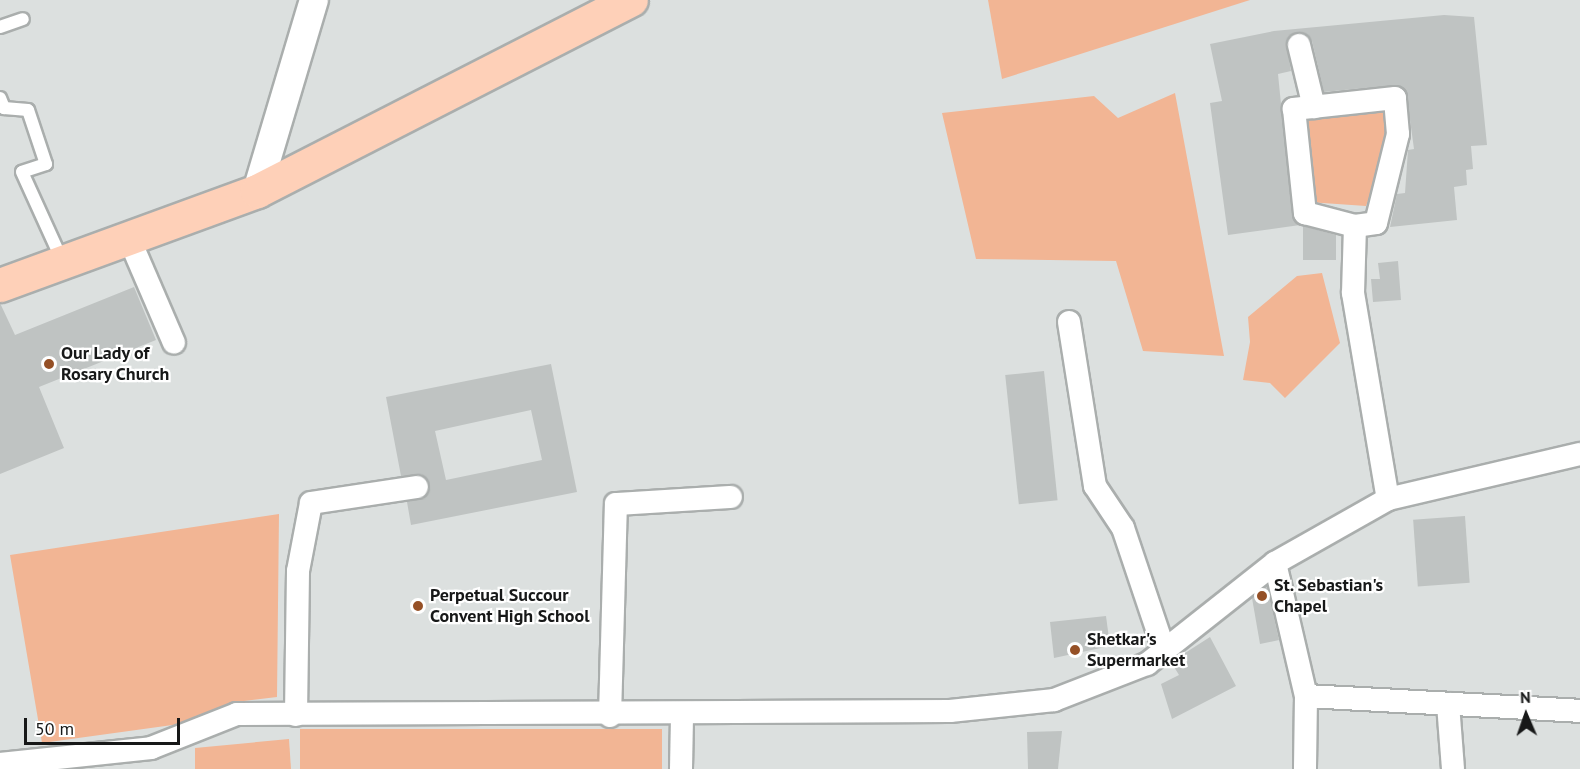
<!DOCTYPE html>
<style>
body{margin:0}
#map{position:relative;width:1580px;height:769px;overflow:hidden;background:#dce0df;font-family:"PT Sans",sans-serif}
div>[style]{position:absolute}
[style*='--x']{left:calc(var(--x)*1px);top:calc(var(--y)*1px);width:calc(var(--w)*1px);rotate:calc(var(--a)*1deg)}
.green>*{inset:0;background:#f2b594;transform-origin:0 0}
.building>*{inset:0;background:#bfc3c2;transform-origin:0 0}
.roads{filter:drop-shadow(2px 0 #aaaead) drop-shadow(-2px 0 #aaaead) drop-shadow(0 2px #aaaead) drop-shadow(0 -2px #aaaead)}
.service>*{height:12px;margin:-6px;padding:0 6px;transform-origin:6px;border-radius:6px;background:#fff}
.minor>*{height:22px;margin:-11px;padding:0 11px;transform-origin:11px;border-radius:11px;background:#fff}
.tertiary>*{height:28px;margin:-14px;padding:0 14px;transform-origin:14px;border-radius:14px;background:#fff}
.primary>*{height:33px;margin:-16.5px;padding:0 16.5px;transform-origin:16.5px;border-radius:16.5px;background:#fed0b8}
.dots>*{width:16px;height:16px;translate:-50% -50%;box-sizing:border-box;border:3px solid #fff;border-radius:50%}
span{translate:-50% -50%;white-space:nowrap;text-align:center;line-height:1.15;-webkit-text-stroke:4.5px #fff;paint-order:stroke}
.poi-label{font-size:18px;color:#171818;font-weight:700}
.left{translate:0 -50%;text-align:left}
.north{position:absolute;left:1496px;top:685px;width:60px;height:60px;-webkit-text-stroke:4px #fff;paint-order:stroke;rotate:358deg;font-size:16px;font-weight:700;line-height:24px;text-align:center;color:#171818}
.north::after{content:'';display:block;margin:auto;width:21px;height:27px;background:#171818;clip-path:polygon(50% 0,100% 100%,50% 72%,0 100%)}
.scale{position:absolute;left:24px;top:718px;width:156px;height:27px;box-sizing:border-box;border:3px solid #171818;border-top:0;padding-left:8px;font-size:18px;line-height:21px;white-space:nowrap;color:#171818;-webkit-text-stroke:4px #fff;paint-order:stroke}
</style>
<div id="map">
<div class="green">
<i style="clip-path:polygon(988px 0,1250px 0,1002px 79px)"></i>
<i style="clip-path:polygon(1175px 93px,1224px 356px,1143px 351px,1116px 261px,976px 259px,942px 113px,1094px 96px,1118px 118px)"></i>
<i style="clip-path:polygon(1387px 112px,1393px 133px,1366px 206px,1308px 202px,1302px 119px)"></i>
<i style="clip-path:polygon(1322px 273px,1340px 343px,1285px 398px,1270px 383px,1243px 380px,1250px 342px,1248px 317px,1297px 276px)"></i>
<i style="clip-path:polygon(279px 514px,277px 697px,236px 702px,187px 723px,42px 743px,10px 555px)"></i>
<i style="left:300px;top:729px;width:362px;height:40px"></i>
<i style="clip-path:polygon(289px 739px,291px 769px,195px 769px,195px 748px)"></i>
</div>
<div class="building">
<i style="clip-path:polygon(1444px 15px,1474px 17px,1487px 145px,1471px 146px,1473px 169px,1466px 170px,1467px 185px,1454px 187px,1457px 220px,1390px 227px,1397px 194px,1405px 193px,1408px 150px,1414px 149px,1406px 91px,1394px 85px,1324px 92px,1312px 41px,1296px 32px,1286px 42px,1291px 71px,1278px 74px,1292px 214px,1300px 225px,1228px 235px,1210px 103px,1222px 101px,1210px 44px,1274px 31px)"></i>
<i style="clip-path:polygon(1303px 226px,1336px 235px,1336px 260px,1303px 260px)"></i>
<i style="clip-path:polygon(1398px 261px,1401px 300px,1373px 302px,1371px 279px,1380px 279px,1378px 263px)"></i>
<i style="clip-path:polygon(134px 287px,156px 340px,39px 387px,64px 448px,0 474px,0 303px,15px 335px)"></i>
<i style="clip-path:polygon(evenodd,551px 364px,577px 492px,411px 525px,407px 502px,425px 498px,430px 484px,421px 474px,401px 476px,386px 397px,551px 364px,531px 410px,542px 460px,446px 480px,435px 431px,531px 410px)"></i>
<i style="left:1044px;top:371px;width:130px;height:39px;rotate:84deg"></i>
<i style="left:1465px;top:516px;width:67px;height:52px;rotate:86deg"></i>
<i style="clip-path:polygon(1267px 587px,1279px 640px,1260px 644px,1252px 598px)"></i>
<i style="clip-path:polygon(1106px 616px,1110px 646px,1054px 658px,1050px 622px)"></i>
<i style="clip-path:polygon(1210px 637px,1236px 686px,1172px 719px,1161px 684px,1179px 675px,1171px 662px)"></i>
<i style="clip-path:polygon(1062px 731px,1058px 769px,1028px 769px,1027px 732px)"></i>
</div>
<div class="roads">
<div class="service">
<i style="--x:0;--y:27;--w:24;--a:-19"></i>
<i style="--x:0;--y:98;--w:11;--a:68"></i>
<i style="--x:4;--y:108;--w:24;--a:5"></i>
<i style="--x:28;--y:110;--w:57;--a:71.6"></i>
<i style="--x:46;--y:164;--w:25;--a:162"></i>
<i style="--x:22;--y:172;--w:97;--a:65.6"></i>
</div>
<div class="minor">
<i style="--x:1299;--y:45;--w:64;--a:76.4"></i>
<i style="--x:1355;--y:226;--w:21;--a:-8"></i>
<i style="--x:1376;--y:223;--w:92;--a:-76.1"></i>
<i style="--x:1398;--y:134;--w:36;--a:-95"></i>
<i style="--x:1395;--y:98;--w:102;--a:173.8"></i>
<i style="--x:1294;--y:109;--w:105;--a:84"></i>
<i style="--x:1305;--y:213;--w:52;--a:14.6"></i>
<i style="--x:1355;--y:226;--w:67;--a:91.7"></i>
<i style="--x:1353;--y:293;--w:209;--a:80.4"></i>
<i style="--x:128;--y:236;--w:116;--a:66.7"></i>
<i style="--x:1069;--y:322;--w:166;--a:81"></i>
<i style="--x:1095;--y:486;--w:50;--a:56.3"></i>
<i style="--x:1123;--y:528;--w:129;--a:71.4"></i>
<i style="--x:1275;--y:563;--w:137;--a:76.9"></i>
<i style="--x:1306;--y:696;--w:73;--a:90.8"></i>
<i style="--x:1306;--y:696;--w:274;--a:3.1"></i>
<i style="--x:1448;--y:704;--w:65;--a:85.6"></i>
<i style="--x:296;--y:715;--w:144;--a:-89.2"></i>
<i style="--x:298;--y:571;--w:69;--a:-79.2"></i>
<i style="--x:311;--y:503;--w:107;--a:-8.6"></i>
<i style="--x:610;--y:716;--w:212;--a:-88.4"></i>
<i style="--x:616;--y:504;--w:115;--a:-3.5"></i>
<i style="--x:0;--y:764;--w:152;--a:-6"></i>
<i style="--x:151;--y:748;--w:92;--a:-21.6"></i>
<i style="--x:237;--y:714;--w:713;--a:-0.24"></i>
<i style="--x:950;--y:711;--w:105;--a:-6"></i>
<i style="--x:1054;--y:700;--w:100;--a:-21.2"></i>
<i style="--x:1147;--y:664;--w:163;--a:-38.3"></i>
<i style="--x:1275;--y:563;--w:130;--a:-29.5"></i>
<i style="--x:1388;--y:499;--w:197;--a:-13.2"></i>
<i style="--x:681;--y:769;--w:54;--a:-88.9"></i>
</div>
<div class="tertiary">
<i style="--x:257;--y:191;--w:199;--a:-73.4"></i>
</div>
<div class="primary">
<i style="--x:0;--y:285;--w:274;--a:-20.1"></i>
<i style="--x:257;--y:191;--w:420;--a:-27.1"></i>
</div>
</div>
<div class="dots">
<i style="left:49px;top:364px;background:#955026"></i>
<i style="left:1262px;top:596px;background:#955026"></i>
<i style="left:418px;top:606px;background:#955026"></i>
<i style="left:1075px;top:650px;background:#955026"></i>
</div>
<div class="poi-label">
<span class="left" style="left:61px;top:364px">Our Lady of<br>Rosary Church</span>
<span class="left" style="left:1274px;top:596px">St. Sebastian's<br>Chapel</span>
<span class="left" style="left:430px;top:606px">Perpetual Succour<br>Convent High School</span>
<span class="left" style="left:1087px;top:650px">Shetkar's<br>Supermarket</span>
</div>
<div class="north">N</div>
<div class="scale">50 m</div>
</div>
